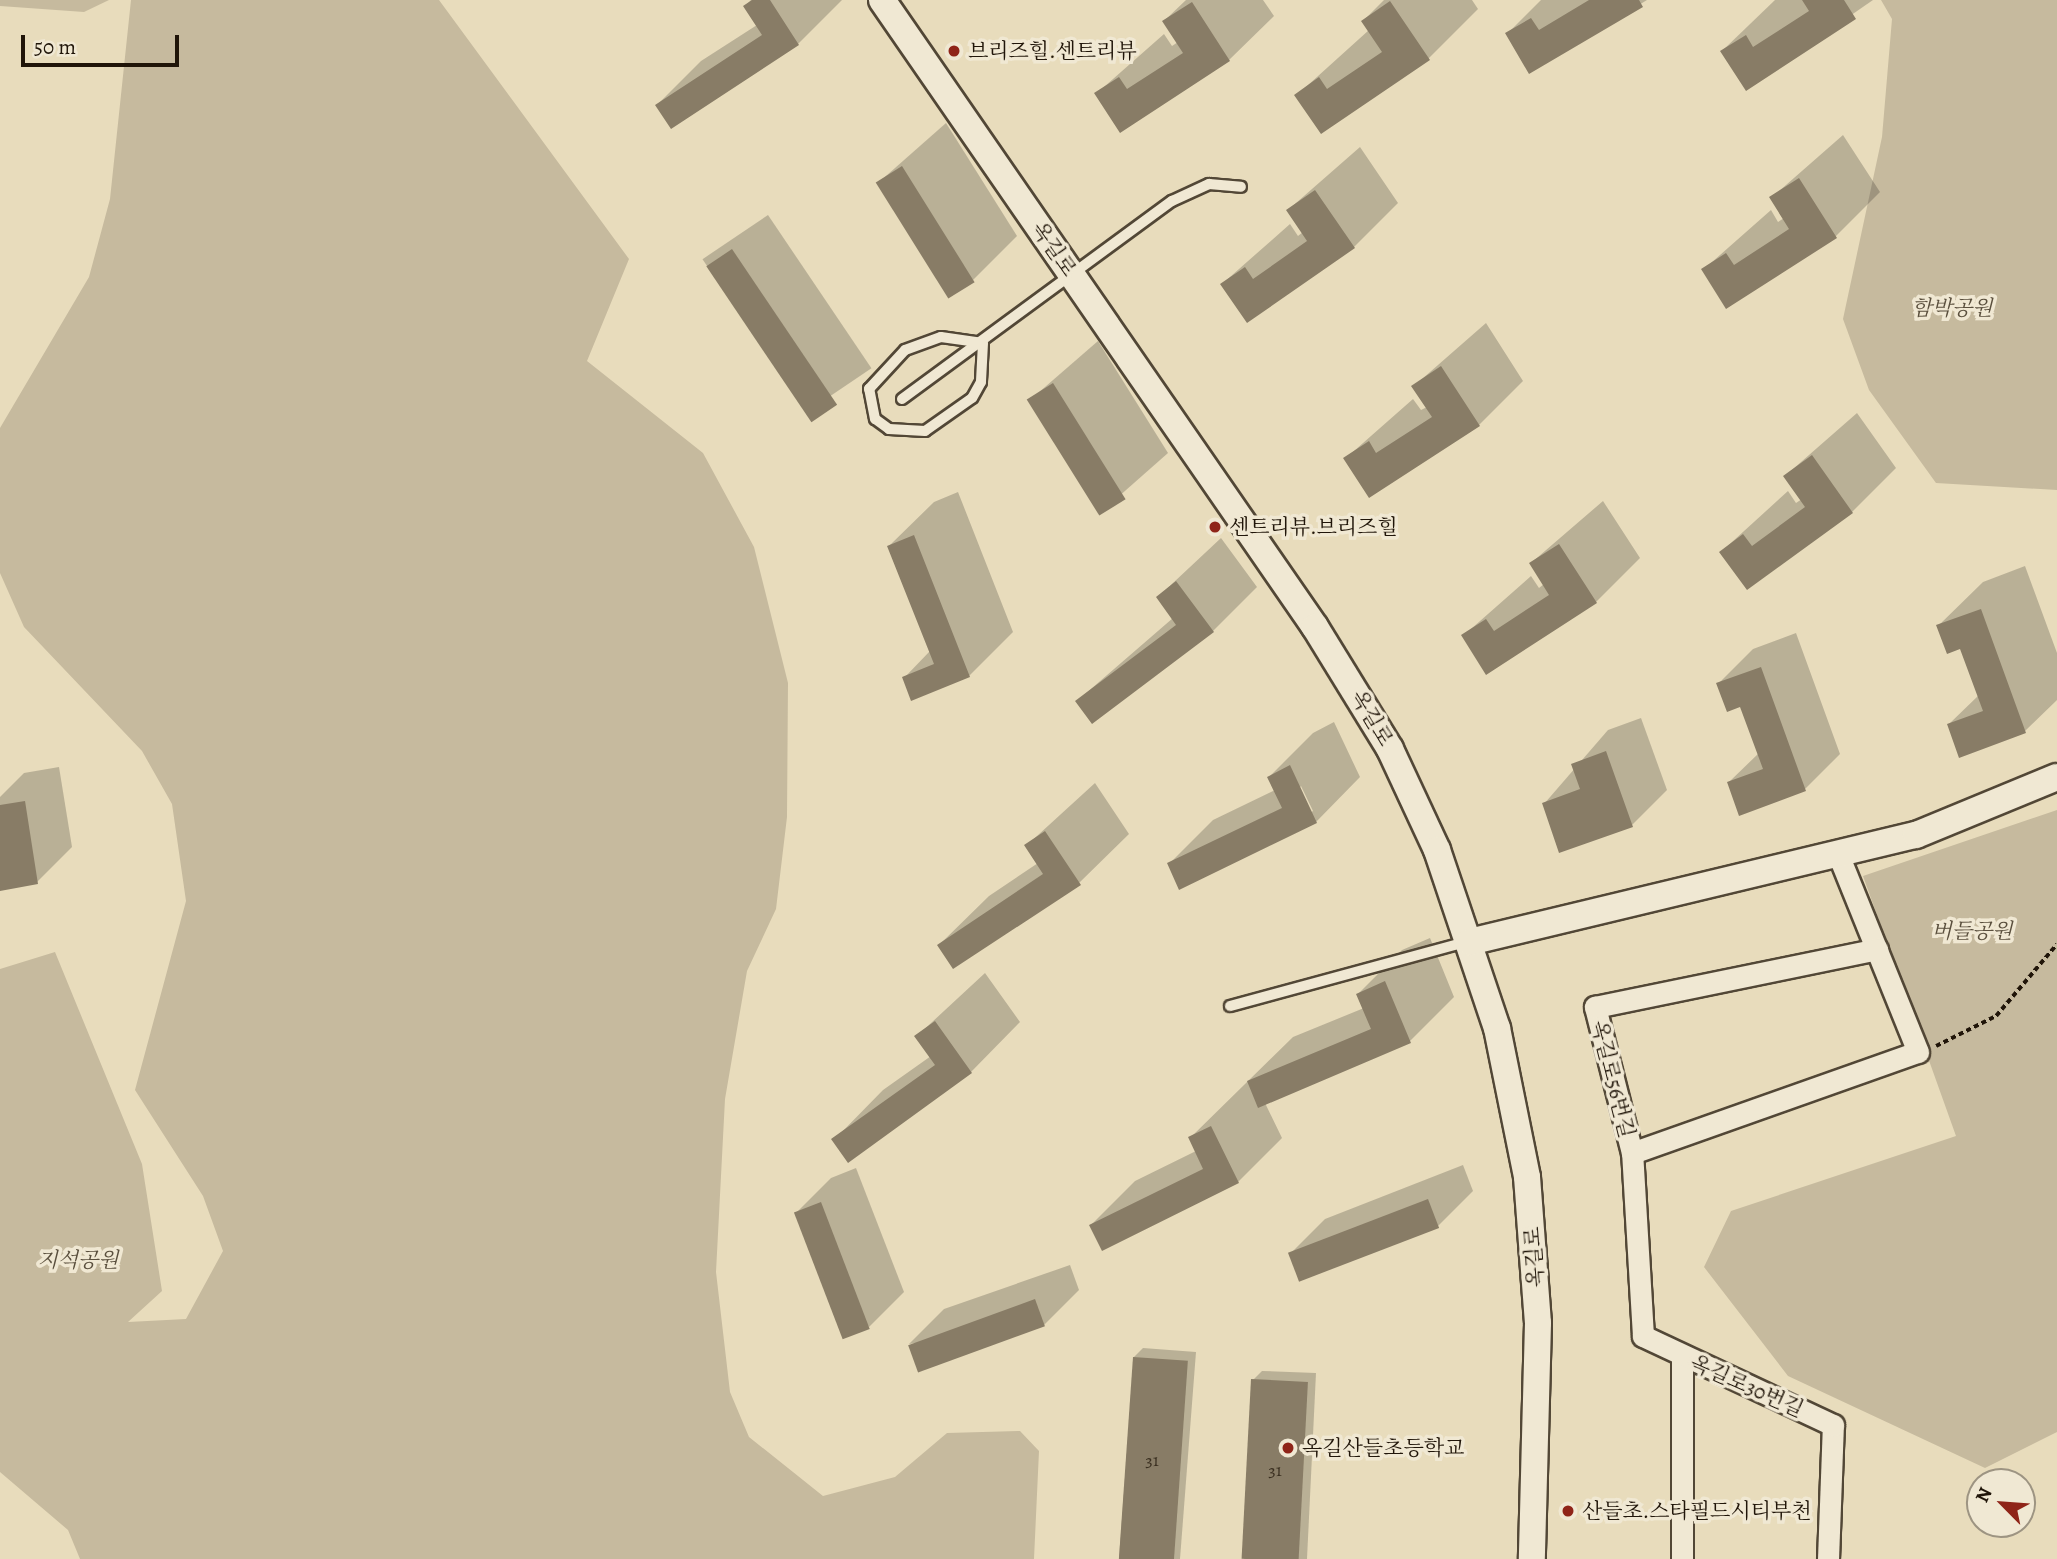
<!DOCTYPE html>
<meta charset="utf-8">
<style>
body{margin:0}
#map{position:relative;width:2057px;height:1559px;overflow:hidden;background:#e8dcbc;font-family:Alegreya,"Noto Serif KR",serif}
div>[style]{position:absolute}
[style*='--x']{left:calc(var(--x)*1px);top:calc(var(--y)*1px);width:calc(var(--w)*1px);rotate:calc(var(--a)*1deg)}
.green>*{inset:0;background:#c6ba9e}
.shadow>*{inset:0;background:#0003;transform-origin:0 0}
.building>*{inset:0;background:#887c66;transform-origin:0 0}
.path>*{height:3.5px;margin-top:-1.75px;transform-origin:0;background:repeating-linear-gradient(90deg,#201509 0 5px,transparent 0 8.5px)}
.roads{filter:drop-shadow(2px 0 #524736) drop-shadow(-2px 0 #524736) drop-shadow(0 2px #524736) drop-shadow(0 -2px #524736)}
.service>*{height:10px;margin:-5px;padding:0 5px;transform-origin:5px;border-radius:5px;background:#f0e8d3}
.minor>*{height:21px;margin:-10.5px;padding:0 10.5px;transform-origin:10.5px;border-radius:10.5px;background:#f0e8d3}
.tertiary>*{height:26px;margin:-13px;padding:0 13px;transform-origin:13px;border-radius:13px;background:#f0e8d3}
.dots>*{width:19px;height:19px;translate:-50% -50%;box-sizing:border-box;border:4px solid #f0e8d3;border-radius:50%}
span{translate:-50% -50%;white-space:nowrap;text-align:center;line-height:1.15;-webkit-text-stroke:7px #f0e8d3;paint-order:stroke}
.number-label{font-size:18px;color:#3a2f20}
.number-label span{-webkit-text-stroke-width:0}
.poi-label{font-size:21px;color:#201509}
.left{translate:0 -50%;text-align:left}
.street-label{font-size:21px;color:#201509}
.park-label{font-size:21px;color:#5a4f3d;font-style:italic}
.north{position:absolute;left:1966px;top:1468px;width:70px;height:70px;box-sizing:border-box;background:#f0e8d3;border:2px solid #9d9482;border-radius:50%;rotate:295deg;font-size:19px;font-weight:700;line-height:28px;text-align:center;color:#201509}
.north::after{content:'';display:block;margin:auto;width:24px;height:32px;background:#8f2418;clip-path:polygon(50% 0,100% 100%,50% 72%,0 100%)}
.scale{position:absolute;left:21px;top:35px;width:158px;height:32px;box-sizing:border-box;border:4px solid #201509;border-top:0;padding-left:9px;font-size:21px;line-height:24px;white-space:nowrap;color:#201509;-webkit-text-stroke:5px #f0e8d3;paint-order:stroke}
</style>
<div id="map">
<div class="green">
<i style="clip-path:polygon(0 0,109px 0,84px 12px,0 6px)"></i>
<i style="clip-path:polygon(131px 0,439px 0,629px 259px,587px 361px,703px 453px,754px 547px,788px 683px,787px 817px,776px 909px,747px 971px,725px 1099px,716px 1272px,730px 1392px,749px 1437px,823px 1496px,895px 1477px,947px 1433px,1020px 1431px,1039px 1451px,1034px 1559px,80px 1559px,68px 1530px,0 1472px,0 969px,55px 952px,142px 1164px,162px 1291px,128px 1322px,186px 1319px,223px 1251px,203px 1196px,135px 1090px,186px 901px,172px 804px,142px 751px,24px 627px,0 573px,0 428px,89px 277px,110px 199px)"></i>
<i style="clip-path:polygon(1881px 0,2057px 0,2057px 490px,1936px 483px,1869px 390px,1843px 319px,1882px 137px,1892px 19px)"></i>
<i style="clip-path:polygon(2057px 810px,2057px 1432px,1985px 1468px,1788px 1376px,1704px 1267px,1731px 1211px,1956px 1136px,1863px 876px)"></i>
</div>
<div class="shadow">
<i style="clip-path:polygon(751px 0,842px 0,798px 44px,657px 105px,701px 61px,757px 25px,745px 6px)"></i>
<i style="clip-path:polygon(1186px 0,1263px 0,1274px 16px,1229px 60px,1120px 131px,1096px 94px,1164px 34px,1172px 46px,1178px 42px,1164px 21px)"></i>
<i style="clip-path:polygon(1384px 0,1472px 0,1478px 9px,1429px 58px,1322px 132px,1297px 95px,1369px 30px,1363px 21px)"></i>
<i style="clip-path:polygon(1541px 0,1647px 0,1530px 72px,1508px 33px)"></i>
<i style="clip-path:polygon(1873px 0,1746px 88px,1722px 51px,1775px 0)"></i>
<i style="clip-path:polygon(946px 123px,1017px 236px,973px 280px,878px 183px)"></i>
<i style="clip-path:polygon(1843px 135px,1880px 192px,1836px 236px,1727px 307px,1703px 270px,1771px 210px,1778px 222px,1784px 218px,1771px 198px)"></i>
<i style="clip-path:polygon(1360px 147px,1398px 203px,1354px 247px,1247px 321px,1222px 284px,1290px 224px,1298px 236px,1303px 232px,1288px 210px)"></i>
<i style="left:768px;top:215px;width:185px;height:79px;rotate:56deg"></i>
<i style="clip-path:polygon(1486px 323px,1523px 381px,1479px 425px,1370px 495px,1346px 458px,1413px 399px,1421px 410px,1427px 407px,1414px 386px)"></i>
<i style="clip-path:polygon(1098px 341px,1168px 453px,1100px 513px,1030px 400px)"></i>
<i style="clip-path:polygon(1857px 413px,1896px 468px,1852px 512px,1747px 588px,1721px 552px,1788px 491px,1796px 503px,1802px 499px,1785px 476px)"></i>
<i style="clip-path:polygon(958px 492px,1013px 632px,969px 676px,904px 678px,930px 651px,889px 546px,934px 502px)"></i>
<i style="clip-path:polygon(1603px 501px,1640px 558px,1596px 602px,1487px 673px,1463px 636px,1531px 576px,1539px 588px,1544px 584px,1531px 563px)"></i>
<i style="clip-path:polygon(1221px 538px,1257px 587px,1213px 631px,1077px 701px,1173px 618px,1158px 597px)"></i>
<i style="clip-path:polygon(2025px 566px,2057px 653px,2057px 700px,2025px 731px,1949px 724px,1979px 695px,1961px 647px,1938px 626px,1983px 582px)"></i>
<i style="clip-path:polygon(1796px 633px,1840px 754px,1805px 789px,1729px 782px,1759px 753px,1741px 705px,1718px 684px,1753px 649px)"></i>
<i style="clip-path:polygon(1641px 718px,1667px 790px,1632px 825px,1544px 804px,1608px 730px)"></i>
<i style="clip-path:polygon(evenodd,1334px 722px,1360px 777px,1316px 822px,1169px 864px,1213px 820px,1275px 790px,1269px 777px,1313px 733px,1334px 722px,1301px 786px,1313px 811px,1310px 813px,1299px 789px,1301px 786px)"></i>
<i style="clip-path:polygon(59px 767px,72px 847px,37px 882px,0 889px,0 797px,24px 773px)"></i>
<i style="clip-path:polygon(1095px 783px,1129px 834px,1079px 883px,939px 945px,989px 896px,1038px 863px,1026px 846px)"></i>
<i style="clip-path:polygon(1430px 938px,1454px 997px,1410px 1041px,1265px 1103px,1282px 1138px,1238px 1182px,1091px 1225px,1135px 1181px,1196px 1151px,1190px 1138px,1293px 1037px,1364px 1008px,1358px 994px,1402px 950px)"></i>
<i style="clip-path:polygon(985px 973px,1020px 1022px,971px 1072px,834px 1140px,883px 1090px,931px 1056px,917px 1036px)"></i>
<i style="clip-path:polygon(1463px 1165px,1473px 1191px,1438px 1226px,1290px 1254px,1325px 1219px)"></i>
<i style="clip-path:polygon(856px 1168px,904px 1292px,869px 1327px,796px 1213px,831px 1178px)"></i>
<i style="clip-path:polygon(1070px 1265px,1079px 1290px,1044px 1325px,909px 1344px,944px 1309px)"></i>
<i style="clip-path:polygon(1143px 1348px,1196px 1352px,1180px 1559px,1119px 1559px,1134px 1357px)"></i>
<i style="clip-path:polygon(1262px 1371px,1316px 1373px,1307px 1559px,1244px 1559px,1253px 1380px)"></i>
</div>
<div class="building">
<i style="clip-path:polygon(752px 0,770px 0,799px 45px,671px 129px,655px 105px,762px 35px,743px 6px)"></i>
<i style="clip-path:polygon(1589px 0,1639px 0,1643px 7px,1529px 74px,1505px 33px,1531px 18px,1539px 30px)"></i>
<i style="clip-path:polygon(1802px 0,1844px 0,1856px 19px,1746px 91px,1720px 51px,1746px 35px,1753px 47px,1809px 11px)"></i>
<i style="clip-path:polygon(1390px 1px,1430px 60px,1321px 134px,1294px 95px,1319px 77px,1327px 89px,1382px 52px,1361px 21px)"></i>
<i style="clip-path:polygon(1192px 2px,1230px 61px,1120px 133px,1094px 93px,1119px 77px,1127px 89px,1183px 53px,1162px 21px)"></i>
<i style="left:902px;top:166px;width:137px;height:31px;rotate:58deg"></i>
<i style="clip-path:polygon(1799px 178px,1837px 238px,1726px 309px,1701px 269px,1726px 253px,1734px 265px,1789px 229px,1769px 197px)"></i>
<i style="clip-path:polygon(1315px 190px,1355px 248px,1247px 323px,1220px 284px,1245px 267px,1253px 279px,1307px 241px,1286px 210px)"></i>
<i style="left:732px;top:249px;width:188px;height:31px;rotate:56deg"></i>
<i style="clip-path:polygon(1441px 366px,1480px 426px,1369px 498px,1343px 458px,1369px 441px,1376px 453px,1432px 417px,1411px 386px)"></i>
<i style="left:1053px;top:383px;width:137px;height:31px;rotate:58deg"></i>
<i style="clip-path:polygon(1812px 455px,1853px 513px,1747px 590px,1719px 552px,1743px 534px,1752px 546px,1805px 507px,1783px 476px)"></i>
<i style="clip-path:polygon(914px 535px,970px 677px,911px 701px,902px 677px,934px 664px,887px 546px)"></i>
<i style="clip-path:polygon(1559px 544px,1597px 603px,1486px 675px,1461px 635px,1486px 619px,1494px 631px,1549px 595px,1529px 563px)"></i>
<i style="clip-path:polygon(1176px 581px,1214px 632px,1092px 724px,1075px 701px,1176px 625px,1156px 597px)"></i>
<i style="clip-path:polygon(1981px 609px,2026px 733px,1959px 758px,1947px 724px,1983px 711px,1960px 649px,1947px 654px,1936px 625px)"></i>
<i style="clip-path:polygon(1761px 667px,1806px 791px,1739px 816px,1727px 782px,1763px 769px,1740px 707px,1727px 712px,1716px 683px)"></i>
<i style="clip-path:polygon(1606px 751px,1633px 827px,1559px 853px,1542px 803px,1580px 789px,1571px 764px)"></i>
<i style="clip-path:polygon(1290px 765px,1317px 823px,1179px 890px,1167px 863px,1282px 808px,1267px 777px)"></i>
<i style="clip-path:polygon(25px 801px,38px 884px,0 891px,0 805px)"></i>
<i style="clip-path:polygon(1045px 831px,1081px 885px,953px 969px,937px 945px,1043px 874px,1024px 845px)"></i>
<i style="clip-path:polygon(1385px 981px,1411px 1043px,1258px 1108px,1247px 1081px,1371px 1029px,1356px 994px)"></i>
<i style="clip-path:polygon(935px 1021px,972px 1073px,848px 1163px,831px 1139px,935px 1065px,914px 1036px)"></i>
<i style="clip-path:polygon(1211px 1126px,1239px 1183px,1102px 1251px,1089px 1225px,1203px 1169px,1188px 1137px)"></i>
<i style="left:1428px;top:1199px;width:31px;height:150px;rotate:69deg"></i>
<i style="left:821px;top:1202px;width:136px;height:29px;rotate:69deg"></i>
<i style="left:1035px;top:1299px;width:29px;height:135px;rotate:70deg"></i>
<i style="left:1133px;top:1357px;width:55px;height:203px;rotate:4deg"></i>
<i style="left:1251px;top:1379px;width:57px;height:180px;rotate:3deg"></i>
</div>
<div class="path">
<i style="--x:1936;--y:1046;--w:67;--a:-26.6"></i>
<i style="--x:1996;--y:1016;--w:94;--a:-49.7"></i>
</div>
<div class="roads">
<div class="service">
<i style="--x:941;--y:337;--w:42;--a:8.1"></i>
<i style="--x:983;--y:343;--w:39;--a:93"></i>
<i style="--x:981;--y:382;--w:18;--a:119"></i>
<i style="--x:972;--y:398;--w:57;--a:144.9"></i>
<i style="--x:925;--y:431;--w:36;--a:-177"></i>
<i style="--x:889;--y:429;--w:17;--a:-144"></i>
<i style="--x:875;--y:419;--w:31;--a:-101"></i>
<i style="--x:869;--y:389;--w:53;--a:-47.3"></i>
<i style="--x:905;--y:350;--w:38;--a:-20"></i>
<i style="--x:902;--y:399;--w:335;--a:-36.3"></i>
<i style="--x:1172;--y:201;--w:41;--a:-24.7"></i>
<i style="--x:1209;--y:184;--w:32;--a:5"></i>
<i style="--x:1230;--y:1006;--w:245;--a:-15.2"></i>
</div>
<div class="minor">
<i style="--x:1632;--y:1153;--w:303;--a:-19.5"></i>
<i style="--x:1918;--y:1052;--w:211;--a:-112"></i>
<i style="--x:1682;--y:1559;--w:202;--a:-90"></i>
<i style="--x:1828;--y:1559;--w:134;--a:-87.9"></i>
<i style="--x:1833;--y:1425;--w:210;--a:-154.9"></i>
<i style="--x:1643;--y:1336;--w:183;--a:-93.4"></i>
<i style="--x:1632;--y:1153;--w:151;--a:-104.2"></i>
<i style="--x:1595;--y:1007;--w:288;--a:-11.6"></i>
</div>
<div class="tertiary">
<i style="--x:882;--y:0;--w:762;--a:55.37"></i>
<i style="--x:1315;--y:627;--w:143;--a:58.4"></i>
<i style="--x:1390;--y:749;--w:111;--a:65"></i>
<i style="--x:1437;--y:850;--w:188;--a:71.4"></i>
<i style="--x:1497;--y:1028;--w:152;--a:78.6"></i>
<i style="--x:1527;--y:1177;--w:146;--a:85.7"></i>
<i style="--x:1538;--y:1323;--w:236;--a:91.5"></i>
<i style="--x:1469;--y:942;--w:460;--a:-13.5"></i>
<i style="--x:1916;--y:835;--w:152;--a:-22.4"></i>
</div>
</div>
<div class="dots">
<i style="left:954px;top:51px;background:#8f2418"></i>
<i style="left:1215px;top:527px;background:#8f2418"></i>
<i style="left:1288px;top:1448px;background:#8f2418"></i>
<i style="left:1568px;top:1511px;background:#8f2418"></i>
</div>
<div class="number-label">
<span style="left:1152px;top:1460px">31</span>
<span style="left:1275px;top:1470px">31</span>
</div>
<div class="poi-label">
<span class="left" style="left:968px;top:51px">브리즈힐.센트리뷰</span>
<span class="left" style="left:1229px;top:527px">센트리뷰.브리즈힐</span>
<span class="left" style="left:1302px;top:1448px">옥길산들초등학교</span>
<span class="left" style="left:1582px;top:1511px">산들초.스타필드시티부천</span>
</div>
<div class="street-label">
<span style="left:1054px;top:249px;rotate:55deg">옥길로</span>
<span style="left:1372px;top:718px;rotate:59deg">옥길로</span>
<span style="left:1613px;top:1079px;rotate:76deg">옥길로56번길</span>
<span style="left:1534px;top:1257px;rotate:-94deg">옥길로</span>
<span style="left:1747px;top:1386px;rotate:24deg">옥길로30번길</span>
</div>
<div class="park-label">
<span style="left:1952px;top:308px">함박공원</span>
<span style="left:1972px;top:931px">버들공원</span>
<span style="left:78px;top:1260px">지석공원</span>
</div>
<div class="north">N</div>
<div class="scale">50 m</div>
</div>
